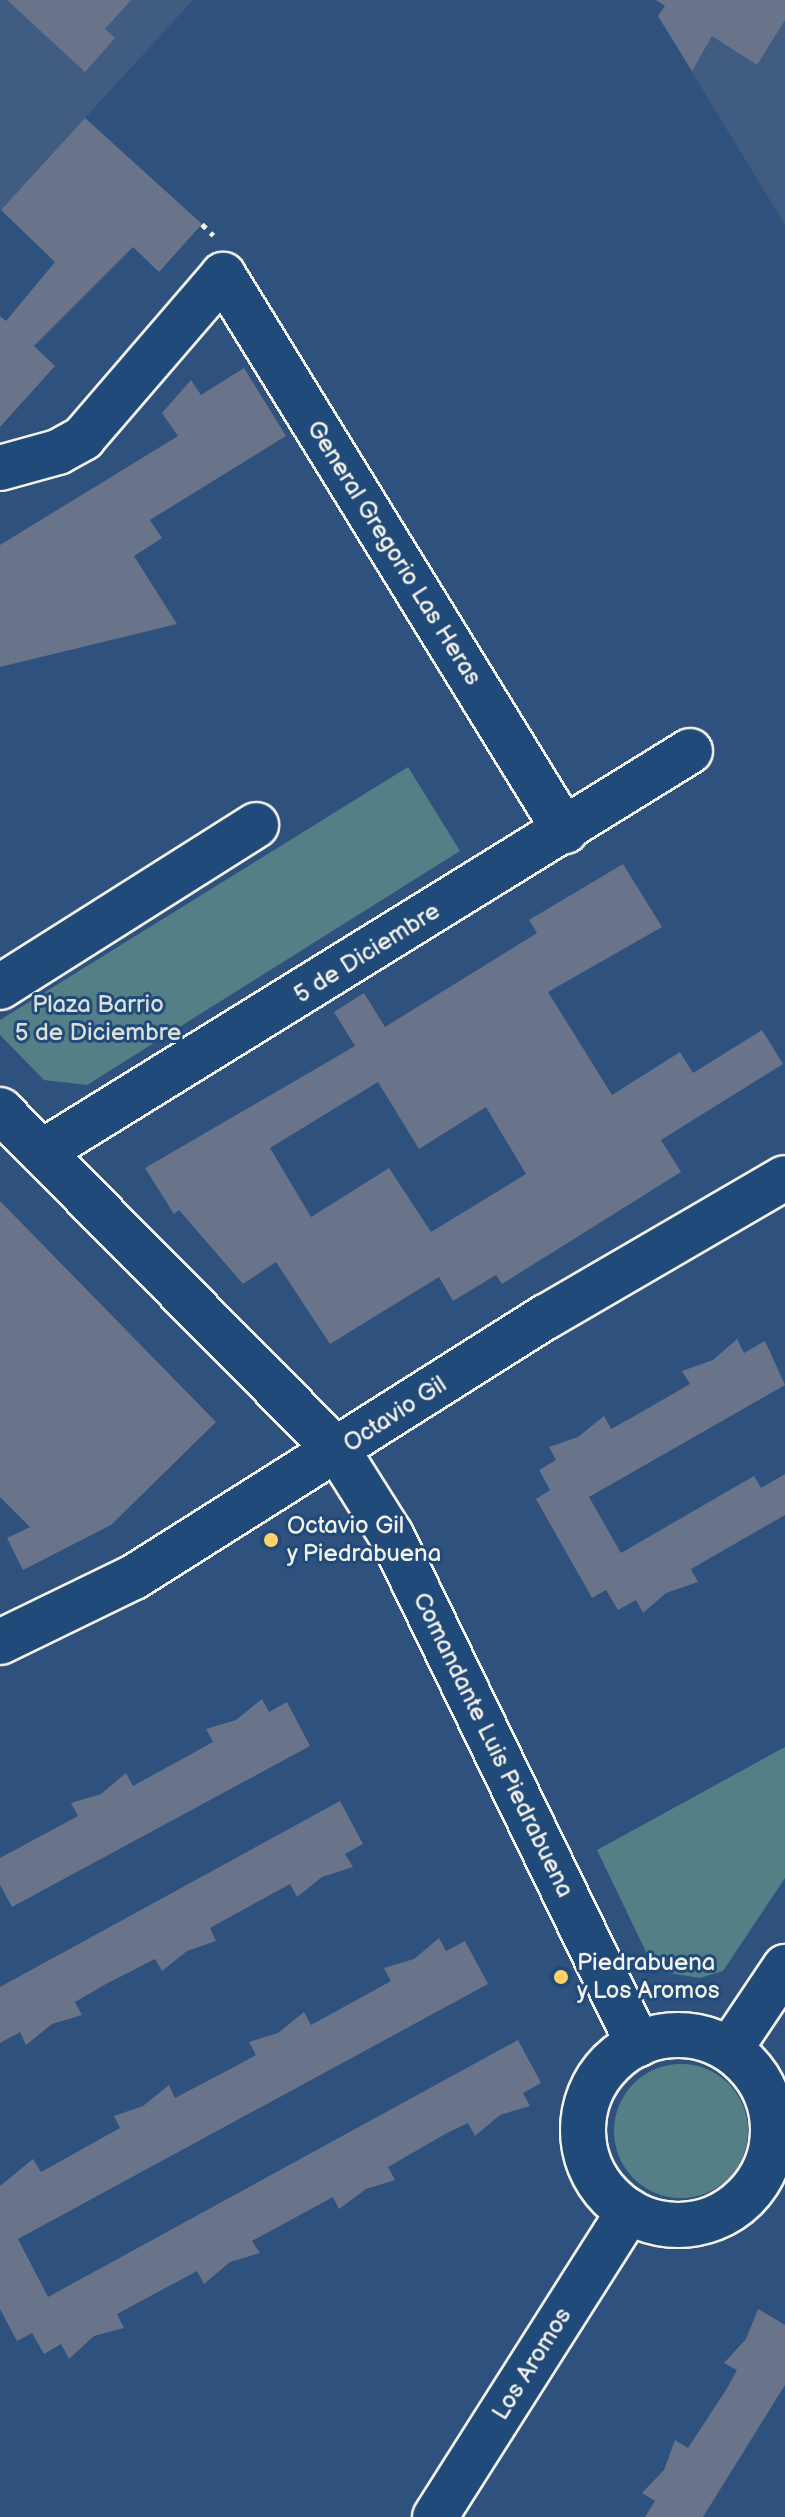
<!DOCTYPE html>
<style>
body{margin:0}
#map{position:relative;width:785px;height:2517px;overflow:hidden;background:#2e527d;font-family:"Balsamiq Sans",sans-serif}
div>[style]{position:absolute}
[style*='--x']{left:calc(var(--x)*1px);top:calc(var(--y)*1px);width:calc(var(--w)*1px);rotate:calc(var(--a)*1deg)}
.built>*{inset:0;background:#405c81}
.green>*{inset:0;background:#557f87}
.round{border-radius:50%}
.building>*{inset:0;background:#697389}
.path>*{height:5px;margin-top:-2.5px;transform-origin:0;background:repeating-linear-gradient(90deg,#f4f1e8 0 6px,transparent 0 12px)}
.roads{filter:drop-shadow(2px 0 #f4f1e8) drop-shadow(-2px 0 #f4f1e8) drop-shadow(0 2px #f4f1e8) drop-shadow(0 -2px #f4f1e8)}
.minor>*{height:44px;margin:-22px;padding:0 22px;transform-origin:22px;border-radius:22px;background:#1f4a7a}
.minor>.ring{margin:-22px;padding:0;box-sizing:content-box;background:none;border:44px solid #1f4a7a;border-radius:50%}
.dots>*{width:22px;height:22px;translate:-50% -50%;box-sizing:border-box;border:4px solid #1f4a7a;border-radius:50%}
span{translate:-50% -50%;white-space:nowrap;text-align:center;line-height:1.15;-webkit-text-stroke:6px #1f4a7a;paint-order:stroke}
.street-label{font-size:24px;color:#f4f1e8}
.park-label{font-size:24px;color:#dce0d9}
.poi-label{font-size:24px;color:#f4f1e8}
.left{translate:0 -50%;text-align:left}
</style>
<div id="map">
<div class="built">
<i style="clip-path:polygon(0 0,193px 0,0 211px)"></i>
<i style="clip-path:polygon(669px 0,785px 0,785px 225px,658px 16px)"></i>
</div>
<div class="green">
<i style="clip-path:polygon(408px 767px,460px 851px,87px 1085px,44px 1080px,0 1035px,0 1020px)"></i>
<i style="clip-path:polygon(785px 1747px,785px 1878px,723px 1971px,700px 1978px,663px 1972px,649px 1958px,597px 1850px)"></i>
<i class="round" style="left:614px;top:2064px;width:134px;height:134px"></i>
</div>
<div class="building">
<i style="clip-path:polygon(7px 0,131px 0,105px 29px,115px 38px,85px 72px)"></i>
<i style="clip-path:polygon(656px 0,785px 0,785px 20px,757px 65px,712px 36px,692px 71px,658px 16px,665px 6px)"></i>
<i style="clip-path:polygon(85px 118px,202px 224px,159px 272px,133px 247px,34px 346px,55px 366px,0 427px,0 316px,6px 321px,55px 262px,1px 210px)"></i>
<i style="clip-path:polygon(244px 368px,286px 436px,150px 520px,162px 538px,134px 556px,177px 624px,0 667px,0 545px,178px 436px,162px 413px,191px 380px,201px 395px)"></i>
<i style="clip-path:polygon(evenodd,623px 864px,662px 927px,548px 992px,612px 1095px,680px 1052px,693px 1073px,762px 1030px,783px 1064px,661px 1140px,681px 1172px,502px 1284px,496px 1275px,453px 1301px,439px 1277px,330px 1344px,276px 1262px,243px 1284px,179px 1210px,174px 1214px,145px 1168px,355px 1046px,334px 1012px,364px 993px,385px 1027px,537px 933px,529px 920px,623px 864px,378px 1082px,419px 1149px,486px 1107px,526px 1174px,431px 1232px,389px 1168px,311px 1217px,270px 1148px,378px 1082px)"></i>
<i style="clip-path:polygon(0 1201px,216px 1422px,111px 1525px,23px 1570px,7px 1538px,30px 1527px,0 1497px)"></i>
<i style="clip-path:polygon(737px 1339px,744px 1353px,765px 1341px,785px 1385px,589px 1497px,621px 1553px,754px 1476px,761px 1488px,785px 1474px,785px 1515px,691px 1569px,698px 1582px,666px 1593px,643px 1613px,636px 1600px,618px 1610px,606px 1590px,592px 1598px,536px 1499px,550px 1490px,539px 1470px,556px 1460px,549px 1447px,578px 1437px,604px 1416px,611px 1429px,631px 1418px,690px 1384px,682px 1371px,713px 1360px)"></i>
<i style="clip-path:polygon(262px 1699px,269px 1712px,287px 1702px,310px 1746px,12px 1907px,0 1885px,0 1858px,78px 1816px,71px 1803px,101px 1794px,126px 1773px,133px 1786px,213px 1742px,206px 1729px,236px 1720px)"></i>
<i style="clip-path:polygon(340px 1801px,363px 1844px,345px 1854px,353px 1867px,322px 1877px,297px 1897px,290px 1884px,210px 1928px,216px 1941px,187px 1951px,162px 1971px,155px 1959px,106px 1984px,75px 2002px,82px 2015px,52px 2024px,26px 2045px,20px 2032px,0 2043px,0 1987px)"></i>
<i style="clip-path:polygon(439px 1938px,446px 1951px,465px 1941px,488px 1984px,18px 2239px,48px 2297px,518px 2040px,541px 2083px,523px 2093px,530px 2106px,500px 2115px,475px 2136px,468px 2123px,447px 2133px,388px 2167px,395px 2180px,366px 2189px,339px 2209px,333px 2197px,252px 2241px,260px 2253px,230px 2262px,204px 2284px,197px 2271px,117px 2314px,124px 2328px,94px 2336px,69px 2359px,61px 2344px,44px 2354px,32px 2333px,17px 2341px,0 2309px,0 2186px,33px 2159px,41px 2172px,120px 2128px,114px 2116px,143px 2106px,169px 2085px,175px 2098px,236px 2066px,256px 2055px,249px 2042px,278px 2033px,304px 2012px,311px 2025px,391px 1981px,384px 1968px,414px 1959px)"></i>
<i style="clip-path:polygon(758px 2309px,785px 2325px,785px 2385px,703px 2517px,645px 2517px,655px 2501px,642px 2493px,664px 2470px,675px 2440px,688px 2448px,726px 2390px,737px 2370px,724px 2363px,746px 2339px)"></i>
</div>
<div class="path">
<i style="--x:202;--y:224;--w:16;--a:45"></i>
</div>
<div class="roads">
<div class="minor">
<i style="--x:0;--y:468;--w:60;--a:-15.4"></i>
<i style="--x:58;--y:452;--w:29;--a:-29"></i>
<i style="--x:83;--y:438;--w:215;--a:-49.3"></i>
<i style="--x:223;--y:275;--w:653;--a:58.4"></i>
<i style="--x:0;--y:987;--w:303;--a:-32.3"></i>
<i style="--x:0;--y:1110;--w:480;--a:45.3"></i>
<i style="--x:338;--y:1451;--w:99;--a:57.8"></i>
<i style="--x:391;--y:1535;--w:566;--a:64.11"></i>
<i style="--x:42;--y:1152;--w:762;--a:-31.75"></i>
<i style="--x:0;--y:1642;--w:149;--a:-25.9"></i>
<i style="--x:134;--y:1577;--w:487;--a:-32.3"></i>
<i style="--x:546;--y:1317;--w:276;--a:-30.2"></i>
<i class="ring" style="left:583px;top:2035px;width:146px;height:146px"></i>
<i style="--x:730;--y:2049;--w:99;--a:-56.1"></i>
<i style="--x:435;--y:2517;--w:362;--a:-57.6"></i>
</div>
</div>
<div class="dots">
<i style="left:271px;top:1540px;background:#ffd166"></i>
<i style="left:561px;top:1977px;background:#ffd166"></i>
</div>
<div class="street-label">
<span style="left:394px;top:553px;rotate:58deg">General Gregorio Las Heras</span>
<span style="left:367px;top:953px;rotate:-32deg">5 de Diciembre</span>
<span style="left:395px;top:1414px;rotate:-33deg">Octavio Gil</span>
<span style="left:493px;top:1745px;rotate:64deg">Comandante Luis Piedrabuena</span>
<span style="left:532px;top:2364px;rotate:-58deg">Los Aromos</span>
</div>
<div class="park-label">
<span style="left:98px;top:1019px">Plaza Barrio<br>5 de Diciembre</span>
</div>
<div class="poi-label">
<span class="left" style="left:287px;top:1540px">Octavio Gil<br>y Piedrabuena</span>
<span class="left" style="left:577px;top:1977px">Piedrabuena<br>y Los Aromos</span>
</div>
</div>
